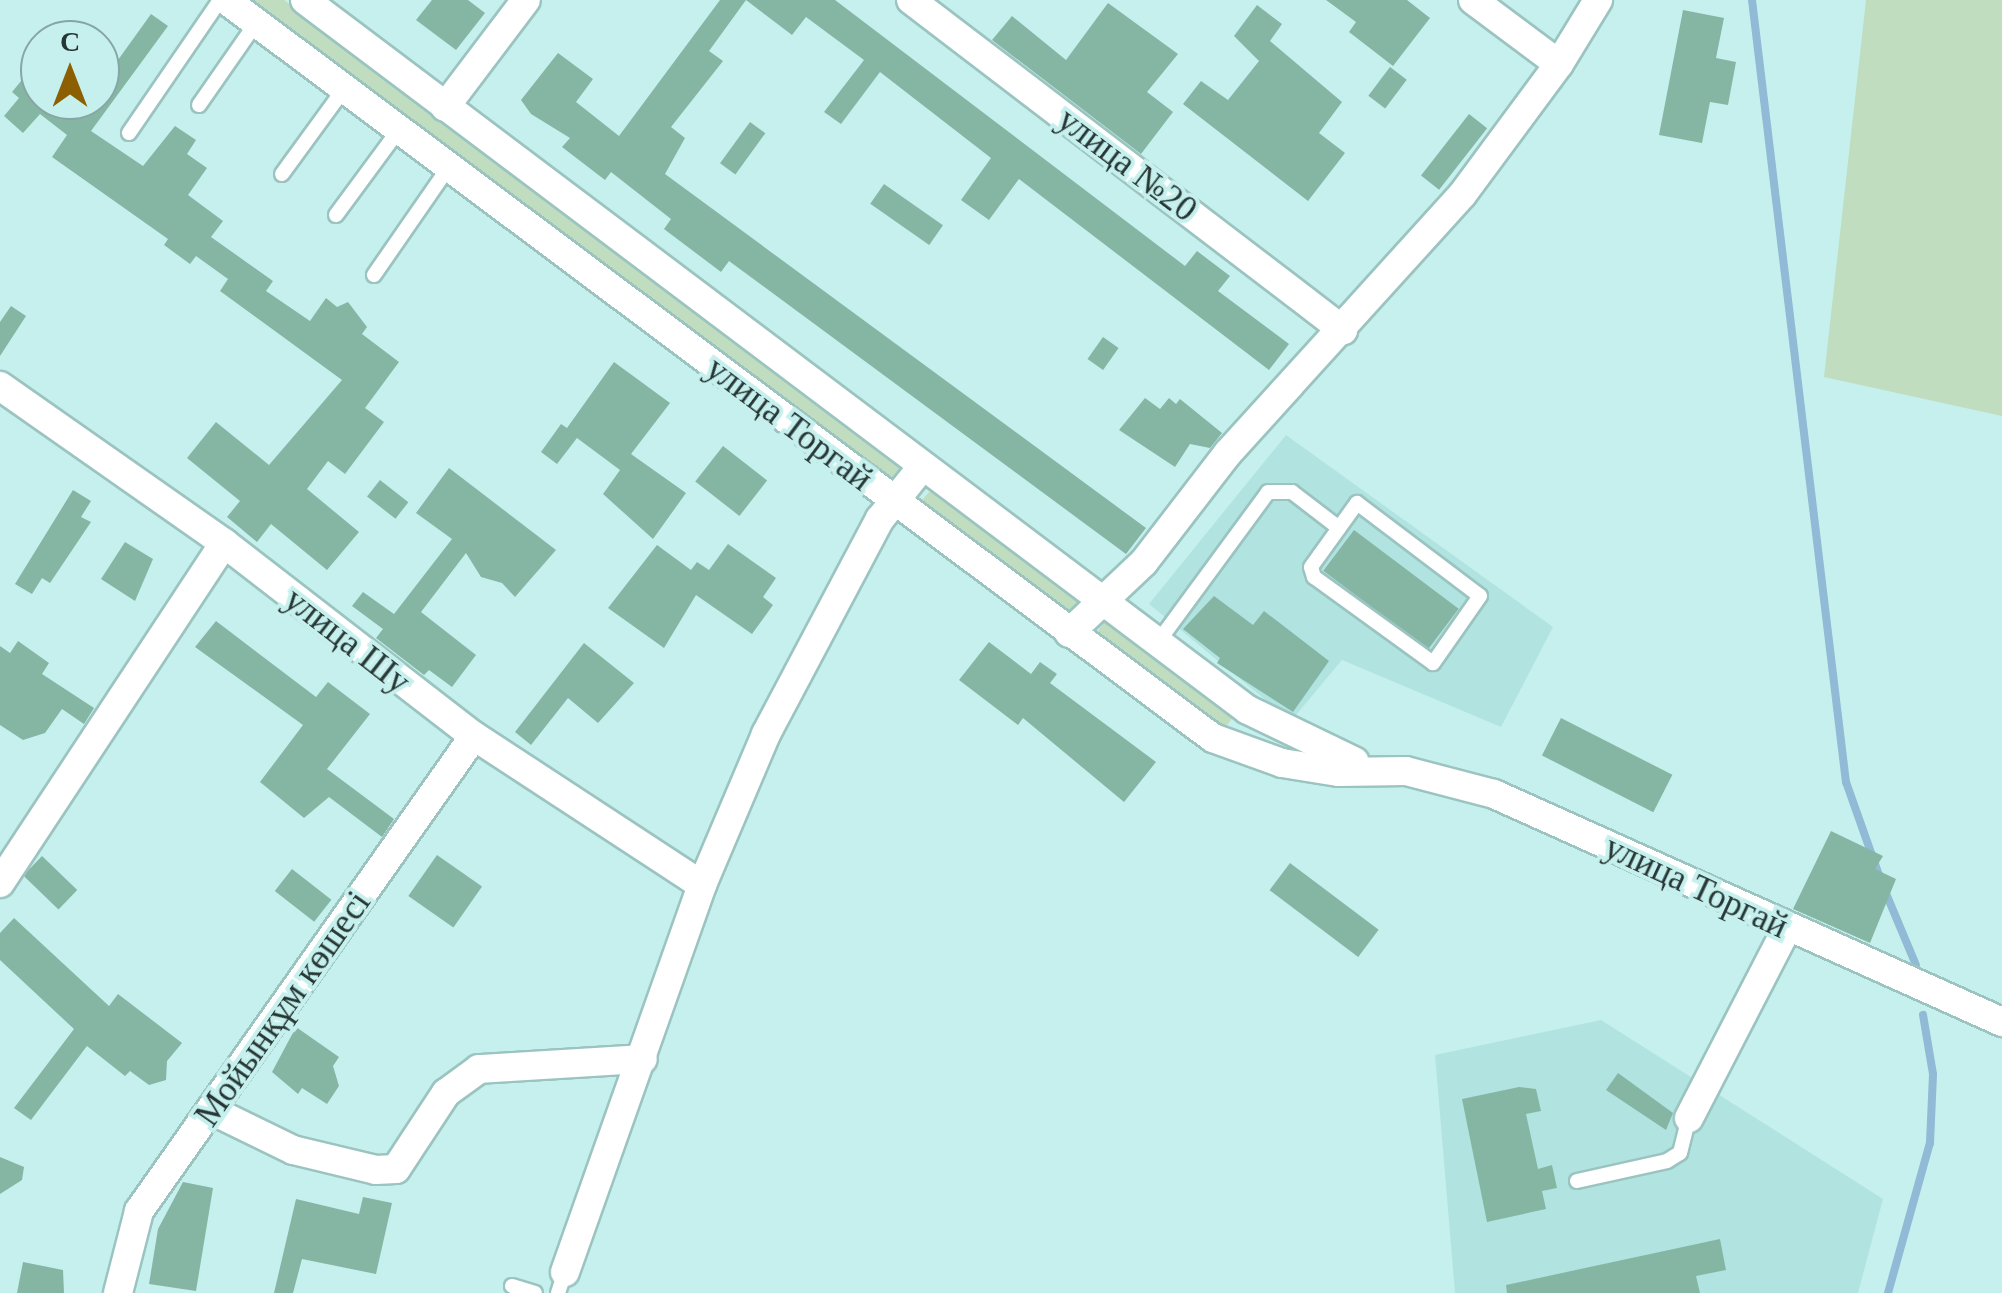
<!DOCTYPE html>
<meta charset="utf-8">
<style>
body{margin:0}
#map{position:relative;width:2002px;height:1293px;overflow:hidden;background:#c6f0ed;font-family:"Times New Roman",serif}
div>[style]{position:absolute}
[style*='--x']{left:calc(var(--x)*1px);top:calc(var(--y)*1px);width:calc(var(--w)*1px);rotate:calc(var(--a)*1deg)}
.built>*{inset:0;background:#b1e4e1}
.green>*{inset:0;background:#c0ddc0;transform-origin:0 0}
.stream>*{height:8px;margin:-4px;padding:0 4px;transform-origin:4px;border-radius:4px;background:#90bad5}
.building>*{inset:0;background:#85b6a3;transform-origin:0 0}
.roads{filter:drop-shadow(2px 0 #9bc4c1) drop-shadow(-2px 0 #9bc4c1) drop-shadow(0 2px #9bc4c1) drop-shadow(0 -2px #9bc4c1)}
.lane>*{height:14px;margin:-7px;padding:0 7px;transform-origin:7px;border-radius:7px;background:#fff}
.street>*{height:28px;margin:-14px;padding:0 14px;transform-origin:14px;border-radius:14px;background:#fff}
span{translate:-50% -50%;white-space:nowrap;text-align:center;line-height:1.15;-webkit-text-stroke:8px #c6f0ed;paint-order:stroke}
.street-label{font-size:35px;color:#263635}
.north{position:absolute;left:20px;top:20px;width:100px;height:100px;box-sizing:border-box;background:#c6f0ed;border:2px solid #86a6a3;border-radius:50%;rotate:0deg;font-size:28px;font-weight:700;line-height:40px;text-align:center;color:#263635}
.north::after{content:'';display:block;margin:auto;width:35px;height:45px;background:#8b5f02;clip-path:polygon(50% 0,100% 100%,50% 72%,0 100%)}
</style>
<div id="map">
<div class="built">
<i style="clip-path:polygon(1286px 435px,1553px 627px,1501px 727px,1342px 660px,1291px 721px,1149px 604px)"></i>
<i style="clip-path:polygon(1601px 1020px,1883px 1199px,1858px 1293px,1455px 1293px,1435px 1055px)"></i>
</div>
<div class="green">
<i style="clip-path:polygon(253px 0,284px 0,904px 467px,888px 486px)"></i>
<i style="clip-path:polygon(1866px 0,2002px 0,2002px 416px,1824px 377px)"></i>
<i style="clip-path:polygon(931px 490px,1083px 601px,1070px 613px,916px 507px)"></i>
<i style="left:1105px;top:621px;width:160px;height:15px;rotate:36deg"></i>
</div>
<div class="stream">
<i style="--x:1752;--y:0;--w:788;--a:83.15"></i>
<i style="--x:1846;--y:782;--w:102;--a:70.5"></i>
<i style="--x:1885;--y:891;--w:80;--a:67.3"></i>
<i style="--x:1888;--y:1293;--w:156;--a:-74.4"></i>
<i style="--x:1930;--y:1143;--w:69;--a:-87.5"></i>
<i style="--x:1933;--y:1074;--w:60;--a:-99.6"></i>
</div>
<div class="building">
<i style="clip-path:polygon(432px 0,468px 0,485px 13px,456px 50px,416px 20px)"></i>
<i style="clip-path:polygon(720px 0,835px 0,1185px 266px,1197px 251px,1230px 276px,1218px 291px,1289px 344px,1269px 370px,1019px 179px,989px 220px,961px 200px,991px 158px,880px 72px,841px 124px,824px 112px,864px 60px,806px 17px,792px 35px,746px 0,709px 51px,723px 61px,671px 127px,685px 138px,665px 174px,1146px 528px,1126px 554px,729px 261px,721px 272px,664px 229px,671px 219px,611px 172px,605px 180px,562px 147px,570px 138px,531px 114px,521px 100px,558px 53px,593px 79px,576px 102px,619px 136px)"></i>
<i style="clip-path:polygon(1326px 0,1407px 0,1430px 18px,1393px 66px,1349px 32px,1356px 22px)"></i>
<i style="clip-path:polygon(1108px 3px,1178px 54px,1147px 92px,1173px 112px,1141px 154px,992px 40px,1012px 16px,1066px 60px)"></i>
<i style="clip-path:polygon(1257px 5px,1282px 24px,1270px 41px,1342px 102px,1319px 133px,1345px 153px,1308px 201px,1183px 104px,1201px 81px,1228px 100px,1259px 61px,1234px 36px)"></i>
<i style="clip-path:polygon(1683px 10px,1724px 18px,1716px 58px,1736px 62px,1728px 105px,1710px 102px,1702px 143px,1659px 135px)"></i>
<i style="clip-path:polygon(151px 14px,168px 26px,91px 131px,143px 166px,175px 126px,196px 140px,187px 154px,207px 168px,188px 195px,223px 221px,211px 237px,273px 281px,266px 291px,310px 321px,326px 298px,337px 307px,348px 302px,367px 327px,362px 334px,399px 362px,365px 408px,384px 422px,345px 474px,328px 461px,307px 489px,359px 532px,327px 570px,271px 524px,257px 542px,227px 517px,240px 501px,187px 458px,216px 422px,269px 465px,342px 380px,220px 291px,228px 279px,196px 256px,190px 264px,164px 245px,168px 239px,52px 157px,67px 135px,40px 114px,23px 133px,4px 116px,19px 98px,12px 92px,40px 58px,40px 100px,100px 100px,100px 85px)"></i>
<i style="left:1390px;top:67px;width:21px;height:36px;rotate:37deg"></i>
<i style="left:1469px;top:114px;width:23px;height:78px;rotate:38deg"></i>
<i style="left:750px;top:122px;width:19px;height:51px;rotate:36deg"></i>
<i style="left:884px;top:184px;width:72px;height:24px;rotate:35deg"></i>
<i style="clip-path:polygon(11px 306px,26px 316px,0 356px,0 322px)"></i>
<i style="left:1103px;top:337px;width:19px;height:27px;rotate:35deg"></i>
<i style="clip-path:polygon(614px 362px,670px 403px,631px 454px,686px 493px,653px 539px,603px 494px,620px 470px,577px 438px,557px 464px,541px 452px,561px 424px,567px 428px)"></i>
<i style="clip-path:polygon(1145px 398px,1160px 409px,1169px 398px,1176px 404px,1180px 399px,1222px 433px,1210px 448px,1190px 444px,1175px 467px,1119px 430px)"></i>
<i style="left:723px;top:446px;width:56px;height:45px;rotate:38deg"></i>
<i style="clip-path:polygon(449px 468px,556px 550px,515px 597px,502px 583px,481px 577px,466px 553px,421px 612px,476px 655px,452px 687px,429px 670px,424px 675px,376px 638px,383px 629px,352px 606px,363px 592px,394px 614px,452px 539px,416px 513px)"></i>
<i style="left:380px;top:480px;width:36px;height:21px;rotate:38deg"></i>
<i style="clip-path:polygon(73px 490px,91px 501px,81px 517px,91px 522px,50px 583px,42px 578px,32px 594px,15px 584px)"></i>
<i style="left:1354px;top:530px;width:131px;height:51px;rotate:37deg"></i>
<i style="clip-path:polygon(125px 542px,153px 559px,135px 601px,101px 579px)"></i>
<i style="clip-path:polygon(728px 544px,776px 578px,763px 597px,773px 605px,752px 634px,696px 595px,664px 648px,608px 608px,657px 545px,691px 570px,697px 562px,709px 570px)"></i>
<i style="clip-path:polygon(1214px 596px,1253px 625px,1264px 611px,1329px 661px,1293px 712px,1217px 663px,1220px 658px,1183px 629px)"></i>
<i style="clip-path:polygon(216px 621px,316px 697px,328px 682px,370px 714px,327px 769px,394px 819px,382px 837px,329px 797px,304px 818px,260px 782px,303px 725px,195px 647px)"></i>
<i style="clip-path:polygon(18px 641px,49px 663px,42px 674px,94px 708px,84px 724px,62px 709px,45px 733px,23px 740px,0 725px,0 646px,10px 653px)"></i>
<i style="clip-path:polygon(989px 642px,1031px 674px,1040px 662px,1057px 674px,1050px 683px,1156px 762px,1124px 802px,1023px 718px,1018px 725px,959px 680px)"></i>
<i style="clip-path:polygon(584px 643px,634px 683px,598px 723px,568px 698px,531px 745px,515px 732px)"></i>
<i style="left:1561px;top:718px;width:125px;height:42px;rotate:27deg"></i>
<i style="clip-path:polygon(1831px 831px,1883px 856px,1875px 869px,1896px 879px,1870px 943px,1793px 909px)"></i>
<i style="left:437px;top:855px;width:55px;height:50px;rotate:35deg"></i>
<i style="left:42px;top:856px;width:49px;height:27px;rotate:44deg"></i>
<i style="left:1290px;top:863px;width:111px;height:34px;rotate:37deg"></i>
<i style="left:292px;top:869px;width:50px;height:28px;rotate:38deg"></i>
<i style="clip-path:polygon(14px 918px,109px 1006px,118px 994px,182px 1043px,167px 1061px,166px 1080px,149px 1085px,130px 1071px,125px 1076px,87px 1046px,31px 1120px,14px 1108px,74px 1029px,0 960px,0 933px)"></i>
<i style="clip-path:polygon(296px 1027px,339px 1057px,333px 1066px,339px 1086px,327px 1104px,302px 1088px,298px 1094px,272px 1072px)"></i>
<i style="clip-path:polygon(1618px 1073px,1673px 1113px,1666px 1130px,1606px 1090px)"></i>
<i style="clip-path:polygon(1519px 1087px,1536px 1089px,1541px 1111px,1526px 1114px,1538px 1169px,1552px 1165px,1557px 1188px,1542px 1191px,1546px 1209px,1487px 1222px,1462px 1099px)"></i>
<i style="clip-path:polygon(0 1157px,24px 1167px,22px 1180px,0 1194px)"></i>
<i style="clip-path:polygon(183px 1182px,213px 1188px,196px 1291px,149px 1284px,158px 1229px)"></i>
<i style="clip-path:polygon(363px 1197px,392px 1203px,376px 1274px,302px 1259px,293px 1293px,274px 1293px,296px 1199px,359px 1214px)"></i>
<i style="clip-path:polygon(1720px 1239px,1726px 1270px,1696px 1276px,1700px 1293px,1507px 1293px,1506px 1285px)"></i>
<i style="clip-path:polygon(23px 1262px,63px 1270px,64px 1293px,17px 1293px)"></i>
</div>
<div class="roads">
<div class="lane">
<i style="--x:199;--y:105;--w:100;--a:-55.2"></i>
<i style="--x:129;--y:133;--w:161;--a:-55.6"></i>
<i style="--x:282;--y:174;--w:105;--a:-53.9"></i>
<i style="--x:336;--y:215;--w:104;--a:-53.6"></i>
<i style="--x:374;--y:275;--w:130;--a:-55.3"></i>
<i style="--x:1357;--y:503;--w:154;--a:37.1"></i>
<i style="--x:1480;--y:596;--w:82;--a:125"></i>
<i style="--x:1433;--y:663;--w:147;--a:-144.1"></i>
<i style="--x:1314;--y:577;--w:10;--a:-107"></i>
<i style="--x:1311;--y:567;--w:79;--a:-54.3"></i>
<i style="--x:1158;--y:642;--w:186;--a:-53.7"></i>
<i style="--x:1268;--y:492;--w:24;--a:0"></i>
<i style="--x:1292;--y:492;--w:59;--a:37.5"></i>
<i style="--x:1577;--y:1181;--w:92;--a:-12.5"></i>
<i style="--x:1667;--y:1161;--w:15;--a:-32"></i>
<i style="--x:1680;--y:1153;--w:36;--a:-76"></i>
<i style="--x:512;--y:1286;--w:24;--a:17"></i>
<i style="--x:558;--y:1293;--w:22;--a:-72"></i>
</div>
<div class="street">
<i style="--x:226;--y:0;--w:1232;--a:36.79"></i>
<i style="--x:1213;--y:738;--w:73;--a:19.9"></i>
<i style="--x:1282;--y:763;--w:58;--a:9"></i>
<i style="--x:1339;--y:772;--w:67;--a:-0.9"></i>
<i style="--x:1406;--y:771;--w:91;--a:14.6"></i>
<i style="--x:1494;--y:794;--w:557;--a:24.17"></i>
<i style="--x:305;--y:0;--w:1180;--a:36.98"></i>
<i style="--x:1248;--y:710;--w:118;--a:25.7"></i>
<i style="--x:911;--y:0;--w:544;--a:37.38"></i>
<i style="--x:1473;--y:0;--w:107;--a:36.7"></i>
<i style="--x:445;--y:107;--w:134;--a:-52.9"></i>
<i style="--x:0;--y:386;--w:274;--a:35"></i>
<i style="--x:224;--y:543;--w:316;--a:37.7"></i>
<i style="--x:474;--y:736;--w:272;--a:33.2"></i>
<i style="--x:1069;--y:633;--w:103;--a:-43.4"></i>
<i style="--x:1144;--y:562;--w:138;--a:-52.4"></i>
<i style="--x:1228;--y:453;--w:348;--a:-47.8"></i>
<i style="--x:1462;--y:195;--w:163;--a:-53.5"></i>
<i style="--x:1559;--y:64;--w:75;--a:-58.6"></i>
<i style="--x:0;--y:883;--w:407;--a:-56.6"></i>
<i style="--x:213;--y:1111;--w:89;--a:26"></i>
<i style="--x:293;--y:1150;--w:85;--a:13.5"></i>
<i style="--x:376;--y:1170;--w:20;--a:-3"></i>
<i style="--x:396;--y:1169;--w:91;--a:-56.7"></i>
<i style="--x:446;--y:1093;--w:41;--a:-36"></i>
<i style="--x:479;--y:1069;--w:164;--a:-3.5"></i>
<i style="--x:1689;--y:1118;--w:212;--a:-62.7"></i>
<i style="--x:565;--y:1272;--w:411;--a:-70.5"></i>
<i style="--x:702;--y:885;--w:164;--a:-67"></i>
<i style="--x:766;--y:734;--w:243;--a:-62.1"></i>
<i style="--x:880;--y:519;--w:67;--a:-51.1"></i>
<i style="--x:118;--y:1293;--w:85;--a:-75.6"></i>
<i style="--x:139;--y:1211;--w:581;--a:-54.81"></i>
</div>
</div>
<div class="street-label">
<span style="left:1127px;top:165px;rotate:37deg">улица №20</span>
<span style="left:789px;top:424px;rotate:37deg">улица Торгай</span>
<span style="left:347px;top:641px;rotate:38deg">улица Шу</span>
<span style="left:1696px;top:887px;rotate:25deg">улица Торгай</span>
<span style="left:283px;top:1009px;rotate:-55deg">Мойынқұм көшесі</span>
</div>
<div class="north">С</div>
</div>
